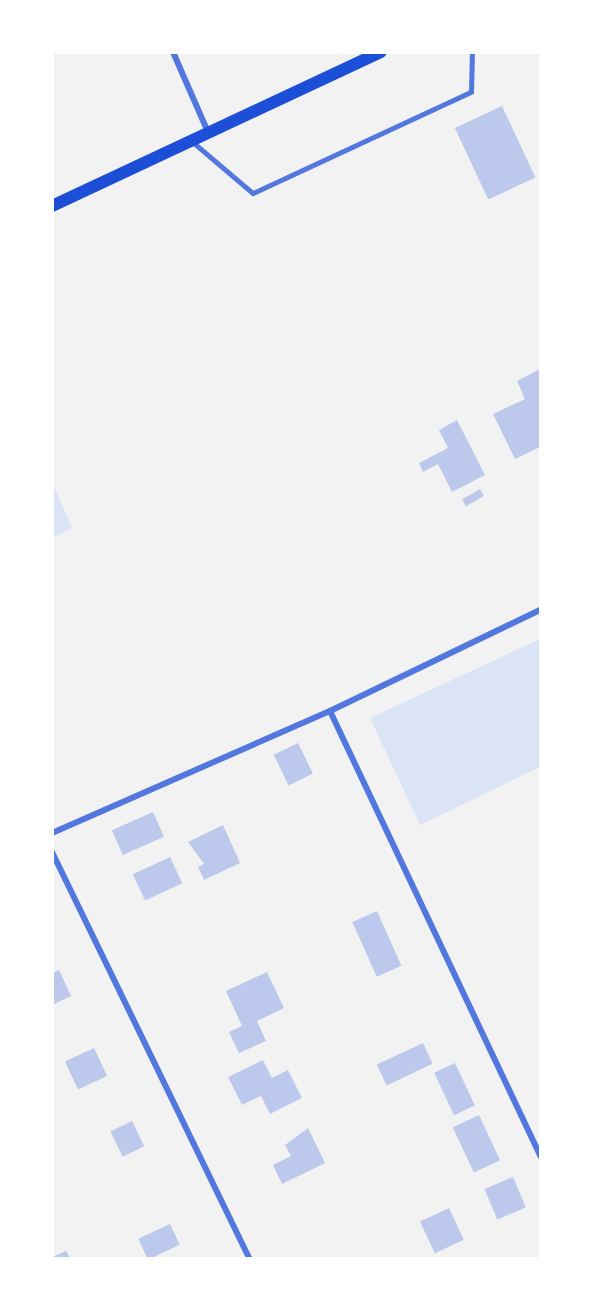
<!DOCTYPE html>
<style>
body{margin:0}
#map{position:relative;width:593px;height:1311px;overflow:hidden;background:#f2f2f2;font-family:Overpass,sans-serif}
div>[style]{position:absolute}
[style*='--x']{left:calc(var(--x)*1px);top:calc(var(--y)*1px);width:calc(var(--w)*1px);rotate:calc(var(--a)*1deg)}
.green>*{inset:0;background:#dbe4f7}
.building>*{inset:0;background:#bdc9ec;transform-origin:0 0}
.service>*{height:4.5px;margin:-2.25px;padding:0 2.25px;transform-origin:2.25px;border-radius:2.25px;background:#5277de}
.minor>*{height:6px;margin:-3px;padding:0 3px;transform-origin:3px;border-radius:3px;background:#5277de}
.secondary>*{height:12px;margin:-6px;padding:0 6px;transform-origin:6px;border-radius:6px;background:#1d4ed8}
span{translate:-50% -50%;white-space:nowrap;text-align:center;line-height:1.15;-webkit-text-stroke:4.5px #fff;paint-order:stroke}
.frame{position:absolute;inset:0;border:54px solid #fff;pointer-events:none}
</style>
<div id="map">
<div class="green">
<i style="clip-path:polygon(53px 485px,72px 527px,53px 538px,52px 538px)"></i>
<i style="clip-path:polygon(540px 639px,540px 767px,420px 825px,370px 718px)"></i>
</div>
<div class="building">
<i style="left:502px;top:106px;width:79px;height:52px;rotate:65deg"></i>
<i style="clip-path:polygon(540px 369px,540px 447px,515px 459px,493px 414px,525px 399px,517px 381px)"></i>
<i style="clip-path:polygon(457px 420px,485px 475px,452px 492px,438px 464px,423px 472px,419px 463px,448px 448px,439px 430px)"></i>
<i style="left:480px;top:489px;width:8px;height:21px;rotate:60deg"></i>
<i style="left:298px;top:743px;width:34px;height:27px;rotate:64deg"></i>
<i style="left:153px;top:812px;width:27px;height:45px;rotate:66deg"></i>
<i style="clip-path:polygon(223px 825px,240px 863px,204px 880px,198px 867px,204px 864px,188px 842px)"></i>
<i style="left:170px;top:857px;width:29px;height:41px;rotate:65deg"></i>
<i style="left:377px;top:911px;width:60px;height:27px;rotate:66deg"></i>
<i style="clip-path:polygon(59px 970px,71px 996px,52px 1005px,52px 973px)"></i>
<i style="clip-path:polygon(267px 972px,284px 1008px,257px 1021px,266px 1041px,239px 1053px,229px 1032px,242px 1026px,226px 991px)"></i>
<i style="left:423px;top:1043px;width:23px;height:51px;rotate:65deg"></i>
<i style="left:94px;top:1048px;width:31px;height:32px;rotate:65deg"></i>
<i style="clip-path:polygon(263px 1060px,272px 1078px,288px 1070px,302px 1098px,270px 1114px,261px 1096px,242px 1105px,228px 1077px)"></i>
<i style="left:455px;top:1063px;width:47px;height:23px;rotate:65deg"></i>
<i style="left:479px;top:1115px;width:50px;height:29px;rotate:65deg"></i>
<i style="left:132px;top:1121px;width:28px;height:24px;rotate:64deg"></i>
<i style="clip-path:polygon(308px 1128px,325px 1163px,282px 1184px,273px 1165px,291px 1156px,285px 1145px)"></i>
<i style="left:513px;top:1177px;width:33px;height:31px;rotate:67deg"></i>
<i style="left:449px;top:1208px;width:35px;height:32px;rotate:65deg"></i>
<i style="left:170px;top:1224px;width:23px;height:35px;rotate:65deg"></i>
<i style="clip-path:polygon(66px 1251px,70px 1258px,52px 1258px,52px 1257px)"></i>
</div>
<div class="service">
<i style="--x:194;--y:143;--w:77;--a:40.3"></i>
<i style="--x:253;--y:193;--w:240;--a:-24.9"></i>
<i style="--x:471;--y:92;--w:40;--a:-88.6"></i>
</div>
<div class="minor">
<i style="--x:173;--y:52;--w:87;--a:66.4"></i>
<i style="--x:330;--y:711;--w:492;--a:64.7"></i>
<i style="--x:52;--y:833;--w:304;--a:-23.7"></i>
<i style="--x:330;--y:711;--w:233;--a:-25.7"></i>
<i style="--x:52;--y:852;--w:451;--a:64.1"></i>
</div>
<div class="secondary">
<i style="--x:52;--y:206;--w:363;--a:-25.1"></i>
</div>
<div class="frame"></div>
</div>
